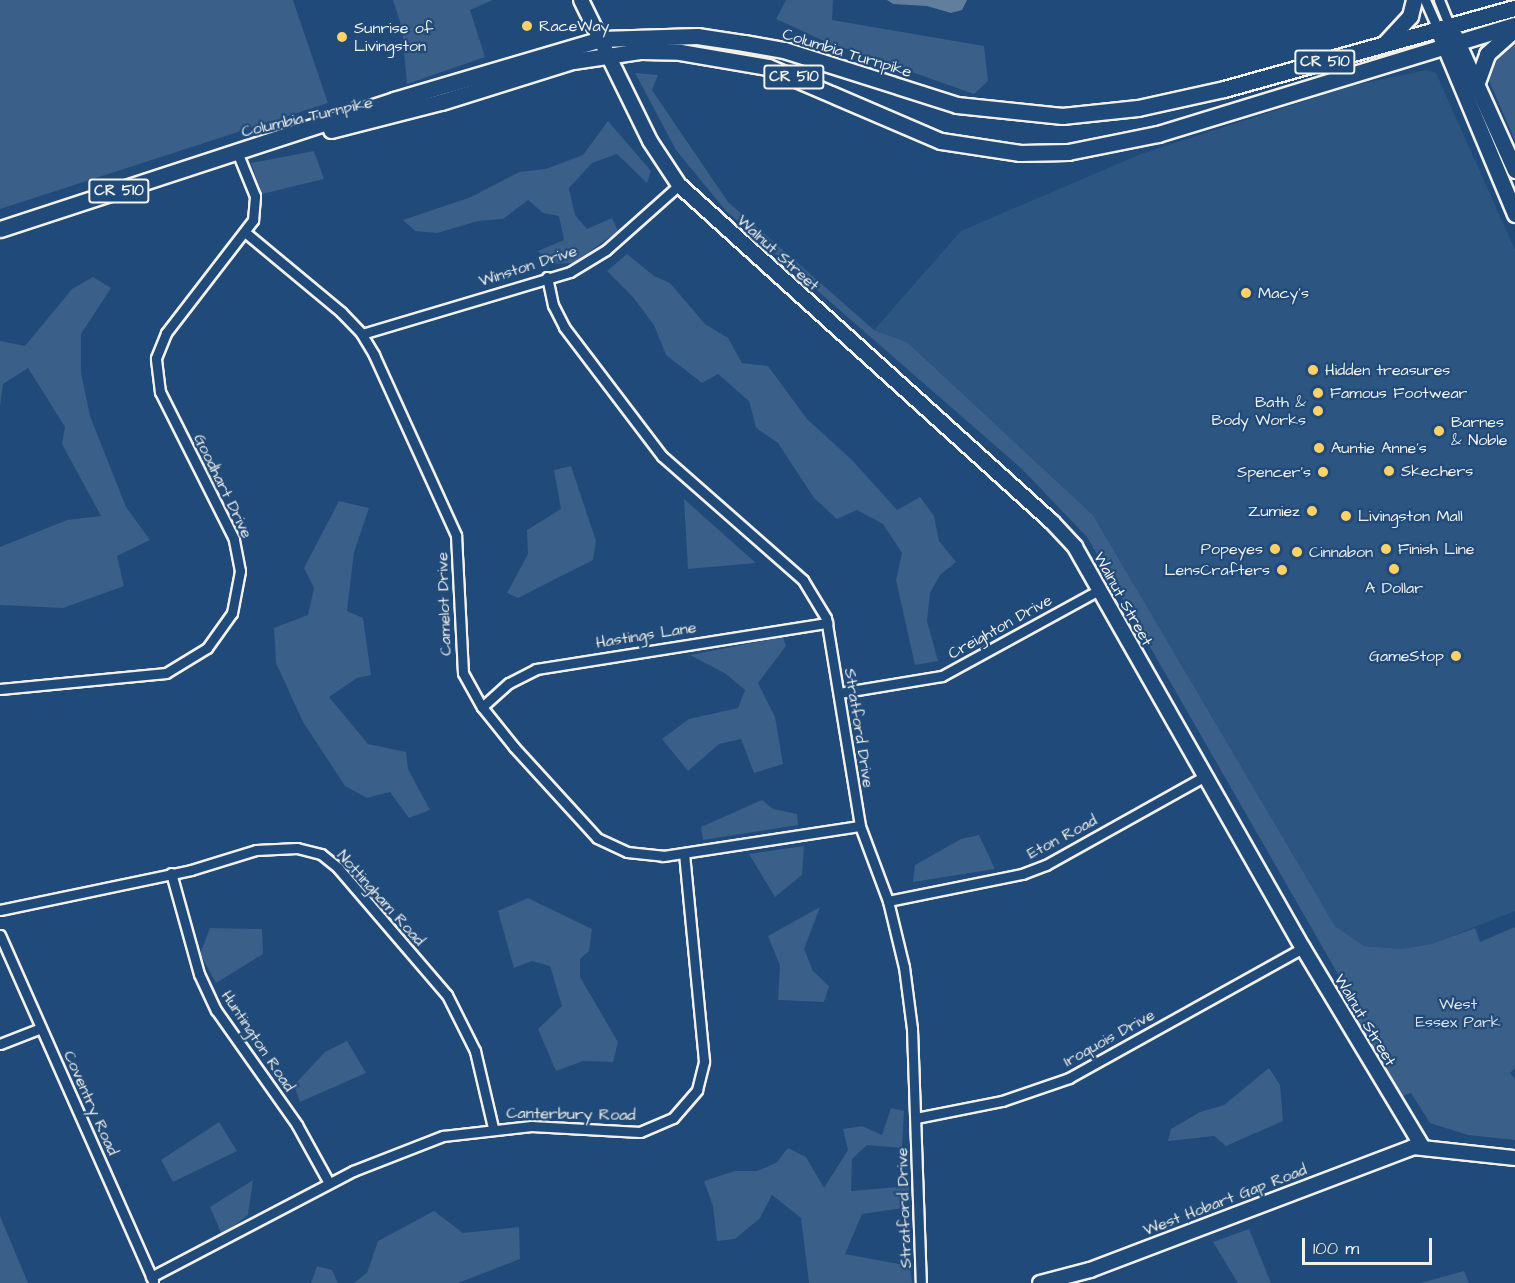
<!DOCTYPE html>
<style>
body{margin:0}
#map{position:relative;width:1515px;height:1283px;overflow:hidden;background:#1f4a7a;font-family:"Architects Daughter",sans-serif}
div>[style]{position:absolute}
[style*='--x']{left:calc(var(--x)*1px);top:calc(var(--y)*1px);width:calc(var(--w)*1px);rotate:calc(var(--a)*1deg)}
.built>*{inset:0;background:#2d5581}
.green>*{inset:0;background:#3a5f88}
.water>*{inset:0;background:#627e9d}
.roads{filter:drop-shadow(2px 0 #f4f1e8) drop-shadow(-2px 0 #f4f1e8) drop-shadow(0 2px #f4f1e8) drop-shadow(0 -2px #f4f1e8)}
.street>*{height:9px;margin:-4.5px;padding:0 4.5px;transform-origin:4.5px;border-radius:4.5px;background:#1f4a7a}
.secondary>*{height:14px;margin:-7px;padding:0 7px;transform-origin:7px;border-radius:7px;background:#1f4a7a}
.primary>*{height:15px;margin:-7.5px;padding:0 7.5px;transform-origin:7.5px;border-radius:7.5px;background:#1f4a7a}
.dots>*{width:16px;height:16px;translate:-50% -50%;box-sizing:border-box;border:3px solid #1f4a7a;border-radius:50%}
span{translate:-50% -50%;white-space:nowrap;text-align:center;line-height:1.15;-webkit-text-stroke:4.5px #1f4a7a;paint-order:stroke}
.shield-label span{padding:2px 4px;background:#1f4a7a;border:2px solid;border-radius:4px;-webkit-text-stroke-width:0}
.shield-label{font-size:15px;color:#f4f1e8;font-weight:700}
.poi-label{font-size:16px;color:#f4f1e8}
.left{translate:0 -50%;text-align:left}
.right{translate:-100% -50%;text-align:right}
.street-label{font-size:16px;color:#f4f1e8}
.park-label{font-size:16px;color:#e1e2de}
.scale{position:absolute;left:1302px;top:1238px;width:130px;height:27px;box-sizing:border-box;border:3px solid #f4f1e8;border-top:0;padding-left:8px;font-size:18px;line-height:21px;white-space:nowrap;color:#f4f1e8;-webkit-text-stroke:4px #1f4a7a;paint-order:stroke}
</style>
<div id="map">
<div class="built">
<i style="clip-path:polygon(1426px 70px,1436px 73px,1515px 250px,1515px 911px,1431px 944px,1402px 949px,1364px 946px,1335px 926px,1093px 515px,907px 342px,874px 330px,961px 231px,1141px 154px,1351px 86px)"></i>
</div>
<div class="green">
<i style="clip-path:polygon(0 0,293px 0,328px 103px,0 209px)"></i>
<i style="clip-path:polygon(393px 0,493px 0,470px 10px,485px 57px,407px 84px,402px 28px)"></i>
<i style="clip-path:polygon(786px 0,833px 0,832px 20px,984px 46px,988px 81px,974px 94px,824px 41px,776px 19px)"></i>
<i style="clip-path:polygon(1515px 43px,1515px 141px,1488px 78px,1494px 58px)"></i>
<i style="clip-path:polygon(635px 73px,658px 75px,652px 90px,728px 202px,874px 330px,907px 342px,1093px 515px,1335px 926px,1364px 946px,1402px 949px,1431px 944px,1475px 928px,1480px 942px,1515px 927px,1515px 1068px,1510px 1073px,1515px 1079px,1515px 1140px,1468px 1135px,1430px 1123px,1411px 1093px,1400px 1097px,1342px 999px,1350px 995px,1087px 537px,1022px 469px,726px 211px,676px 150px)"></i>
<i style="clip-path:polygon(608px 121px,651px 171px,647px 183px,617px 154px,592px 163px,569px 188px,575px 215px,587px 229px,612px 218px,618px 231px,574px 263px,551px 264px,538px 251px,564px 240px,559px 216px,543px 213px,528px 200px,503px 219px,478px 221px,437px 233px,415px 231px,403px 220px,471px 197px,519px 172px,546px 169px,583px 155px)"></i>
<i style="clip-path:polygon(314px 151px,324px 179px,262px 194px,251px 163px)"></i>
<i style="clip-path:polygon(627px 254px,654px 276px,670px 283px,705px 324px,728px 338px,742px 363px,768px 366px,807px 419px,853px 461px,897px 510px,920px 497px,934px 516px,939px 541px,956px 562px,940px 575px,930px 593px,927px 621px,938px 661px,915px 665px,896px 580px,902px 553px,883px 524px,857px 510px,837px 519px,814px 498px,778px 443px,756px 428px,749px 401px,718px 374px,702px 383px,666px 355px,654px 325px,632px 296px,607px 271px)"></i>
<i style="clip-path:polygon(93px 277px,111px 288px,81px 334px,81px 373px,90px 416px,126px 507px,150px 540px,117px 556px,124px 586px,63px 608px,0 605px,0 547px,67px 520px,101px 516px,62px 444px,65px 427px,28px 368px,3px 384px,0 406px,0 341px,25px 346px,72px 289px)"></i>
<i style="clip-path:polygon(571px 466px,596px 541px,593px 560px,518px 598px,507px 593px,528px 554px,527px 530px,561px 509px,554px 470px)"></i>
<i style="clip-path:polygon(684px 499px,756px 563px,688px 569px)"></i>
<i style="clip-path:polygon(339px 501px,369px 508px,354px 552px,347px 611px,363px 618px,371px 675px,357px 678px,329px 697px,368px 744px,406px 752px,408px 769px,430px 810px,409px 818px,390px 792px,367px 798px,345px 786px,303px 722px,276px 663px,274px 628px,308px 615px,314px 588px,304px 568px)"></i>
<i style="clip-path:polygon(783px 637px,786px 646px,758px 683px,775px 717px,783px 764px,754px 773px,741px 739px,719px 744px,688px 771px,662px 739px,689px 719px,738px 708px,745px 690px,726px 674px,690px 655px)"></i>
<i style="clip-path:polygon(762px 800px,773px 809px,797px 814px,798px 825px,703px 840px,701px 827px)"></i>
<i style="clip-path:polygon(979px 835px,995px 869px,913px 882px,915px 865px,961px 839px)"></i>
<i style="clip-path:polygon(804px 846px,802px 875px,775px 897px,749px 854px)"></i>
<i style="clip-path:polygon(528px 898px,592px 929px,589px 951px,580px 959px,580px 977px,618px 1042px,613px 1062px,583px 1061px,556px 1071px,538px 1029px,562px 1006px,550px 966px,532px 961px,514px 968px,498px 911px)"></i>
<i style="clip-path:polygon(820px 907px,804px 949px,813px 971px,829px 986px,824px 1002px,778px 1000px,780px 966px,768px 936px)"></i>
<i style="clip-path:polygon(210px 928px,262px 929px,263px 954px,216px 983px,200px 954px)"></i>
<i style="clip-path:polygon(347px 1041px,366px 1073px,300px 1102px,294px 1085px,325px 1052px)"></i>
<i style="clip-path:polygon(1269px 1068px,1280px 1085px,1283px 1121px,1226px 1146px,1214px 1136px,1168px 1141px,1171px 1129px,1200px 1112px,1224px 1105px)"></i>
<i style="clip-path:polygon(891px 1108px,904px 1111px,902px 1148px,867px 1145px,852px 1159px,851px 1191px,910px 1186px,903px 1208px,862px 1214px,845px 1254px,910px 1266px,912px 1283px,809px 1283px,801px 1218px,772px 1195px,760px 1218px,735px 1239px,717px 1241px,713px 1206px,704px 1181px,735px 1171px,757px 1171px,776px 1163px,788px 1148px,806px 1157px,824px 1188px,848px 1150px,843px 1129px,862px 1126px,882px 1135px)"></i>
<i style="clip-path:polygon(219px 1122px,237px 1151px,173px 1182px,161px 1160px)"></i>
<i style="clip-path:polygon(253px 1180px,248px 1215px,222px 1235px,210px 1207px)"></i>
<i style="clip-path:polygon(434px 1211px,463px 1233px,519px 1227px,520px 1259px,458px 1283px,354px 1283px,367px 1273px,378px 1241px)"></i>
<i style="clip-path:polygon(0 1216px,28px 1283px,0 1283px)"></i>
<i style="clip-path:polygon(1249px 1229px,1271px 1283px,1238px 1283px,1213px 1242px)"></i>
<i style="clip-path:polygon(317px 1266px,332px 1270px,338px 1283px,311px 1283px)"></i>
<i style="clip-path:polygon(1464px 1271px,1469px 1283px,1421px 1283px)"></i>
</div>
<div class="water">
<i style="clip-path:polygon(887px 0,967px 0,962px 10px,951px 13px,927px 6px,893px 4px)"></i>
</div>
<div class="roads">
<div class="street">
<i style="--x:1425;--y:0;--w:34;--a:66"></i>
<i style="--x:1439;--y:0;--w:29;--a:68"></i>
<i style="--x:246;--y:233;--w:124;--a:39.7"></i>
<i style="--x:341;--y:312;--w:29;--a:46"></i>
<i style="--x:361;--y:333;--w:26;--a:59"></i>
<i style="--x:374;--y:355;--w:198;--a:65.5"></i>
<i style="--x:456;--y:535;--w:138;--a:87.1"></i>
<i style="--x:463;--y:673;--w:39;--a:61"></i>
<i style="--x:482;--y:707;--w:51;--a:51.3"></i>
<i style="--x:514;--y:747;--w:123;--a:47.6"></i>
<i style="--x:597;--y:838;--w:33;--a:25"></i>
<i style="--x:627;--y:852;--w:36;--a:6"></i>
<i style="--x:663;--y:856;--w:199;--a:-8.7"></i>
<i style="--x:547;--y:277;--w:29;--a:78"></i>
<i style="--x:553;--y:305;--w:25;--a:63"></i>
<i style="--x:564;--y:327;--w:162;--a:52.8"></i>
<i style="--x:662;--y:456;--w:188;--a:41.3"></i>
<i style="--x:803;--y:580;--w:44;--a:58.8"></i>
<i style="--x:826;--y:618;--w:211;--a:80.7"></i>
<i style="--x:860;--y:826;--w:80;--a:69.5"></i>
<i style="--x:888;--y:901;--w:68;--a:76.4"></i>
<i style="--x:904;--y:967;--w:63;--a:82.6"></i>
<i style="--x:912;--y:1029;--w:254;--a:88"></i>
<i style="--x:362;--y:334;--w:217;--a:-16.6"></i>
<i style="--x:570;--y:272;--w:42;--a:-31.4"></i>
<i style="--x:606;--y:250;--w:98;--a:-41.7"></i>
<i style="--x:0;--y:689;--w:167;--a:-5.5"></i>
<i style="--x:166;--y:673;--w:48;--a:-31.4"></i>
<i style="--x:207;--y:648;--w:43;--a:-54.5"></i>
<i style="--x:232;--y:613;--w:43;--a:-79.2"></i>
<i style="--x:240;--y:571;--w:33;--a:-101"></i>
<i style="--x:234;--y:539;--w:165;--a:-116.7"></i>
<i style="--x:160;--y:392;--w:34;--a:-97"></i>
<i style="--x:156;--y:358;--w:27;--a:-68"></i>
<i style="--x:166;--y:333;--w:143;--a:-52.4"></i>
<i style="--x:253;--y:220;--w:24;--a:-85"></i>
<i style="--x:255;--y:196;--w:48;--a:-112.2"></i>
<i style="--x:839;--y:693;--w:104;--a:-9.4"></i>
<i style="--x:942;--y:676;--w:181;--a:-28.7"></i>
<i style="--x:482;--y:707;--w:36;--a:-42"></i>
<i style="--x:509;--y:683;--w:30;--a:-27"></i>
<i style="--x:536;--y:669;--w:295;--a:-9"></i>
<i style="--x:171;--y:873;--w:105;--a:74.5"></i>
<i style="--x:199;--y:974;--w:40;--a:65"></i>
<i style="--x:216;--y:1010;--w:141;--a:54.8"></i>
<i style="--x:297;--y:1125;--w:66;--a:61.1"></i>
<i style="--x:888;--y:901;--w:137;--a:-11.4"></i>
<i style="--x:1022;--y:874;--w:26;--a:-21"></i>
<i style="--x:1046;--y:865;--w:182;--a:-29.2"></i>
<i style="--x:0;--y:910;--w:195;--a:-11.8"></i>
<i style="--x:191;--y:870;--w:68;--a:-17.1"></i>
<i style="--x:256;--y:850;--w:41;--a:-2.8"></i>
<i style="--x:297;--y:848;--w:25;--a:14"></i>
<i style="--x:321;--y:854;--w:22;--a:39"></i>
<i style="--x:338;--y:868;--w:167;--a:49.4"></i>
<i style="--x:447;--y:995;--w:63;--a:63.4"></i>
<i style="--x:475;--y:1051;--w:79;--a:76.8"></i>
<i style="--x:0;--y:935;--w:378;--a:66.1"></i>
<i style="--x:0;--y:1044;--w:44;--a:-21.3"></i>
<i style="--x:916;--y:1118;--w:88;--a:-11.2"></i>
<i style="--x:1002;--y:1101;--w:71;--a:-18.9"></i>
<i style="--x:1069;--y:1078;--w:268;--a:-29.1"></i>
<i style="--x:151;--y:1277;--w:228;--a:-27.7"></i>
<i style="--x:353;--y:1171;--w:97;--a:-21.3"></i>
<i style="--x:443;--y:1136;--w:89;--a:-6.5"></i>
<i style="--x:531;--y:1126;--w:109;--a:3.2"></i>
<i style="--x:640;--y:1132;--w:36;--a:-23"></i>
<i style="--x:673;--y:1118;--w:37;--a:-49"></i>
<i style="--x:697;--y:1090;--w:30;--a:-76"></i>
<i style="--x:704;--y:1061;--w:209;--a:-95.5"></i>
</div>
<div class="secondary">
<i style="--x:581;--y:0;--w:157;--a:63.9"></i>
<i style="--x:650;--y:141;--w:53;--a:56.6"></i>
<i style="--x:679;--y:185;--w:503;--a:42.1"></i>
<i style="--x:1052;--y:522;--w:34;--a:47"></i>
<i style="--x:1075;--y:547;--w:461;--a:60.4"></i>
<i style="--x:1303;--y:948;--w:231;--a:59"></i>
<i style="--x:1040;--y:1283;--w:52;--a:-14.6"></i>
<i style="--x:1090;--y:1270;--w:346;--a:-20.8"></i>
<i style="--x:1413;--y:1147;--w:103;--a:6.2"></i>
</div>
<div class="primary">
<i style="--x:1454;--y:35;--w:148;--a:65.7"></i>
<i style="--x:1441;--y:37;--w:192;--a:67.3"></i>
<i style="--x:1385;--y:43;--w:37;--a:-47"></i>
<i style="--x:1410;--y:16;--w:16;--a:-76"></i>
<i style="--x:1476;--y:85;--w:33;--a:-70"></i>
<i style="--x:1487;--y:54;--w:38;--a:-42"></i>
<i style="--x:331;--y:130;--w:114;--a:-14.3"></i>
<i style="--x:441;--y:102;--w:138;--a:-17.3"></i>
<i style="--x:573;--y:61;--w:69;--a:-8.4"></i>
<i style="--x:641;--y:51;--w:39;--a:1"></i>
<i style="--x:680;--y:52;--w:89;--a:9.7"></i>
<i style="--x:768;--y:67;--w:188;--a:23.2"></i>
<i style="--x:941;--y:141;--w:80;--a:8.6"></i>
<i style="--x:1020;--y:153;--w:48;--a:-1.2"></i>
<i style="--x:1068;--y:152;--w:92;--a:-11.3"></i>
<i style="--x:1158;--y:134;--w:373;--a:-17"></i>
<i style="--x:0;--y:229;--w:415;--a:-18.1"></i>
<i style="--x:394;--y:100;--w:216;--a:-16.4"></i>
<i style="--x:601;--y:39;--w:96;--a:-1.8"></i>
<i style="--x:697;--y:36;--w:48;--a:8.5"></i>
<i style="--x:744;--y:43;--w:41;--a:9.9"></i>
<i style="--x:784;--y:50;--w:182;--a:17.6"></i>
<i style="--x:957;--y:105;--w:106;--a:6"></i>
<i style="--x:1062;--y:116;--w:76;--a:-6"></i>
<i style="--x:1138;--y:108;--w:88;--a:-12.5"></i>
<i style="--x:1224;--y:89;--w:302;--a:-15.6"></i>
</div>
</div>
<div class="dots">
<i style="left:527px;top:26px;background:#ffd166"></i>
<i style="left:342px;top:37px;background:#ffd166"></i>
<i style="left:1246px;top:293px;background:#ffd166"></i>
<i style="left:1313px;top:370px;background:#ffd166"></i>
<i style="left:1318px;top:393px;background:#ffd166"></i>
<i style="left:1318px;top:411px;background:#ffd166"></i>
<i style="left:1439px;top:431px;background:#ffd166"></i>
<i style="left:1319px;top:448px;background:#ffd166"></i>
<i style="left:1389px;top:471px;background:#ffd166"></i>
<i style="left:1323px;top:472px;background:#ffd166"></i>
<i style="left:1312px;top:511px;background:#ffd166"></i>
<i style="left:1346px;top:516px;background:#ffd166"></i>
<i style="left:1275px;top:549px;background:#ffd166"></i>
<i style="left:1386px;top:549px;background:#ffd166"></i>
<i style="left:1297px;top:552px;background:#ffd166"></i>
<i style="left:1394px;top:569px;background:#ffd166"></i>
<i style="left:1282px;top:570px;background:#ffd166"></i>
<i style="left:1456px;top:656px;background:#ffd166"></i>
</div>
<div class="shield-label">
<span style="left:1325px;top:62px">CR 510</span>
<span style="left:794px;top:77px">CR 510</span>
<span style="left:119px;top:191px">CR 510</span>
</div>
<div class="poi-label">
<span class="left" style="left:539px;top:26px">RaceWay</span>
<span class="left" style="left:354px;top:37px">Sunrise of<br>Livingston</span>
<span class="left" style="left:1258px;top:293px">Macy's</span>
<span class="left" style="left:1325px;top:370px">Hidden treasures</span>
<span class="left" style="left:1330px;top:393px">Famous Footwear</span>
<span class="right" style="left:1306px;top:411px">Bath &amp;<br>Body Works</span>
<span class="left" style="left:1451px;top:431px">Barnes<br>&amp; Noble</span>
<span class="left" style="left:1331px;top:448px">Auntie Anne's</span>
<span class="left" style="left:1401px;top:471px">Skechers</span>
<span class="right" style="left:1311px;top:472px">Spencer's</span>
<span class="right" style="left:1300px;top:511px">Zumiez</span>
<span class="left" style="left:1358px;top:516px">Livingston Mall</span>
<span class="right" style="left:1263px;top:549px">Popeyes</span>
<span class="left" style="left:1398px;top:549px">Finish Line</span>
<span class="left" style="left:1309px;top:552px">Cinnabon</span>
<span class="right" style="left:1270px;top:570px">LensCrafters</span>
<span style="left:1394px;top:588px">A Dollar</span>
<span class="right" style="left:1444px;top:656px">GameStop</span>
</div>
<div class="street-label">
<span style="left:847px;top:53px;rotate:17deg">Columbia Turnpike</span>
<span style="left:307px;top:117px;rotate:-13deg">Columbia Turnpike</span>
<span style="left:778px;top:253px;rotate:42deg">Walnut Street</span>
<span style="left:528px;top:266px;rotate:-18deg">Winston Drive</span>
<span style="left:223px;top:486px;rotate:64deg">Goodhart Drive</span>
<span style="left:1123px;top:599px;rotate:61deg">Walnut Street</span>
<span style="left:444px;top:604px;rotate:-92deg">Camelot Drive</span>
<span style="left:1000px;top:627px;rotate:-29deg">Creighton Drive</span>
<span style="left:646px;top:635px;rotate:-9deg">Hastings Lane</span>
<span style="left:859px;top:728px;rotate:81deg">Stratford Drive</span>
<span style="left:1062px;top:837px;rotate:-28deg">Eton Road</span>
<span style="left:381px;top:898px;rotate:48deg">Nottingham Road</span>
<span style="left:1365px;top:1020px;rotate:59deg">Walnut Street</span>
<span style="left:1109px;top:1038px;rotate:-29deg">Iroquois Drive</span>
<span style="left:258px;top:1041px;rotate:56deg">Huntington Road</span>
<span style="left:91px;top:1103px;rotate:66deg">Coventry Road</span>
<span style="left:571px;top:1114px;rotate:1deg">Canterbury Road</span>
<span style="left:1225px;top:1200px;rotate:-21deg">West Hobart Gap Road</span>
<span style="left:904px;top:1208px;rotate:-92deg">Stratford Drive</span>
</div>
<div class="park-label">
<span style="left:1458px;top:1013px">West<br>Essex Park</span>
</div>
<div class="scale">100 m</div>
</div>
